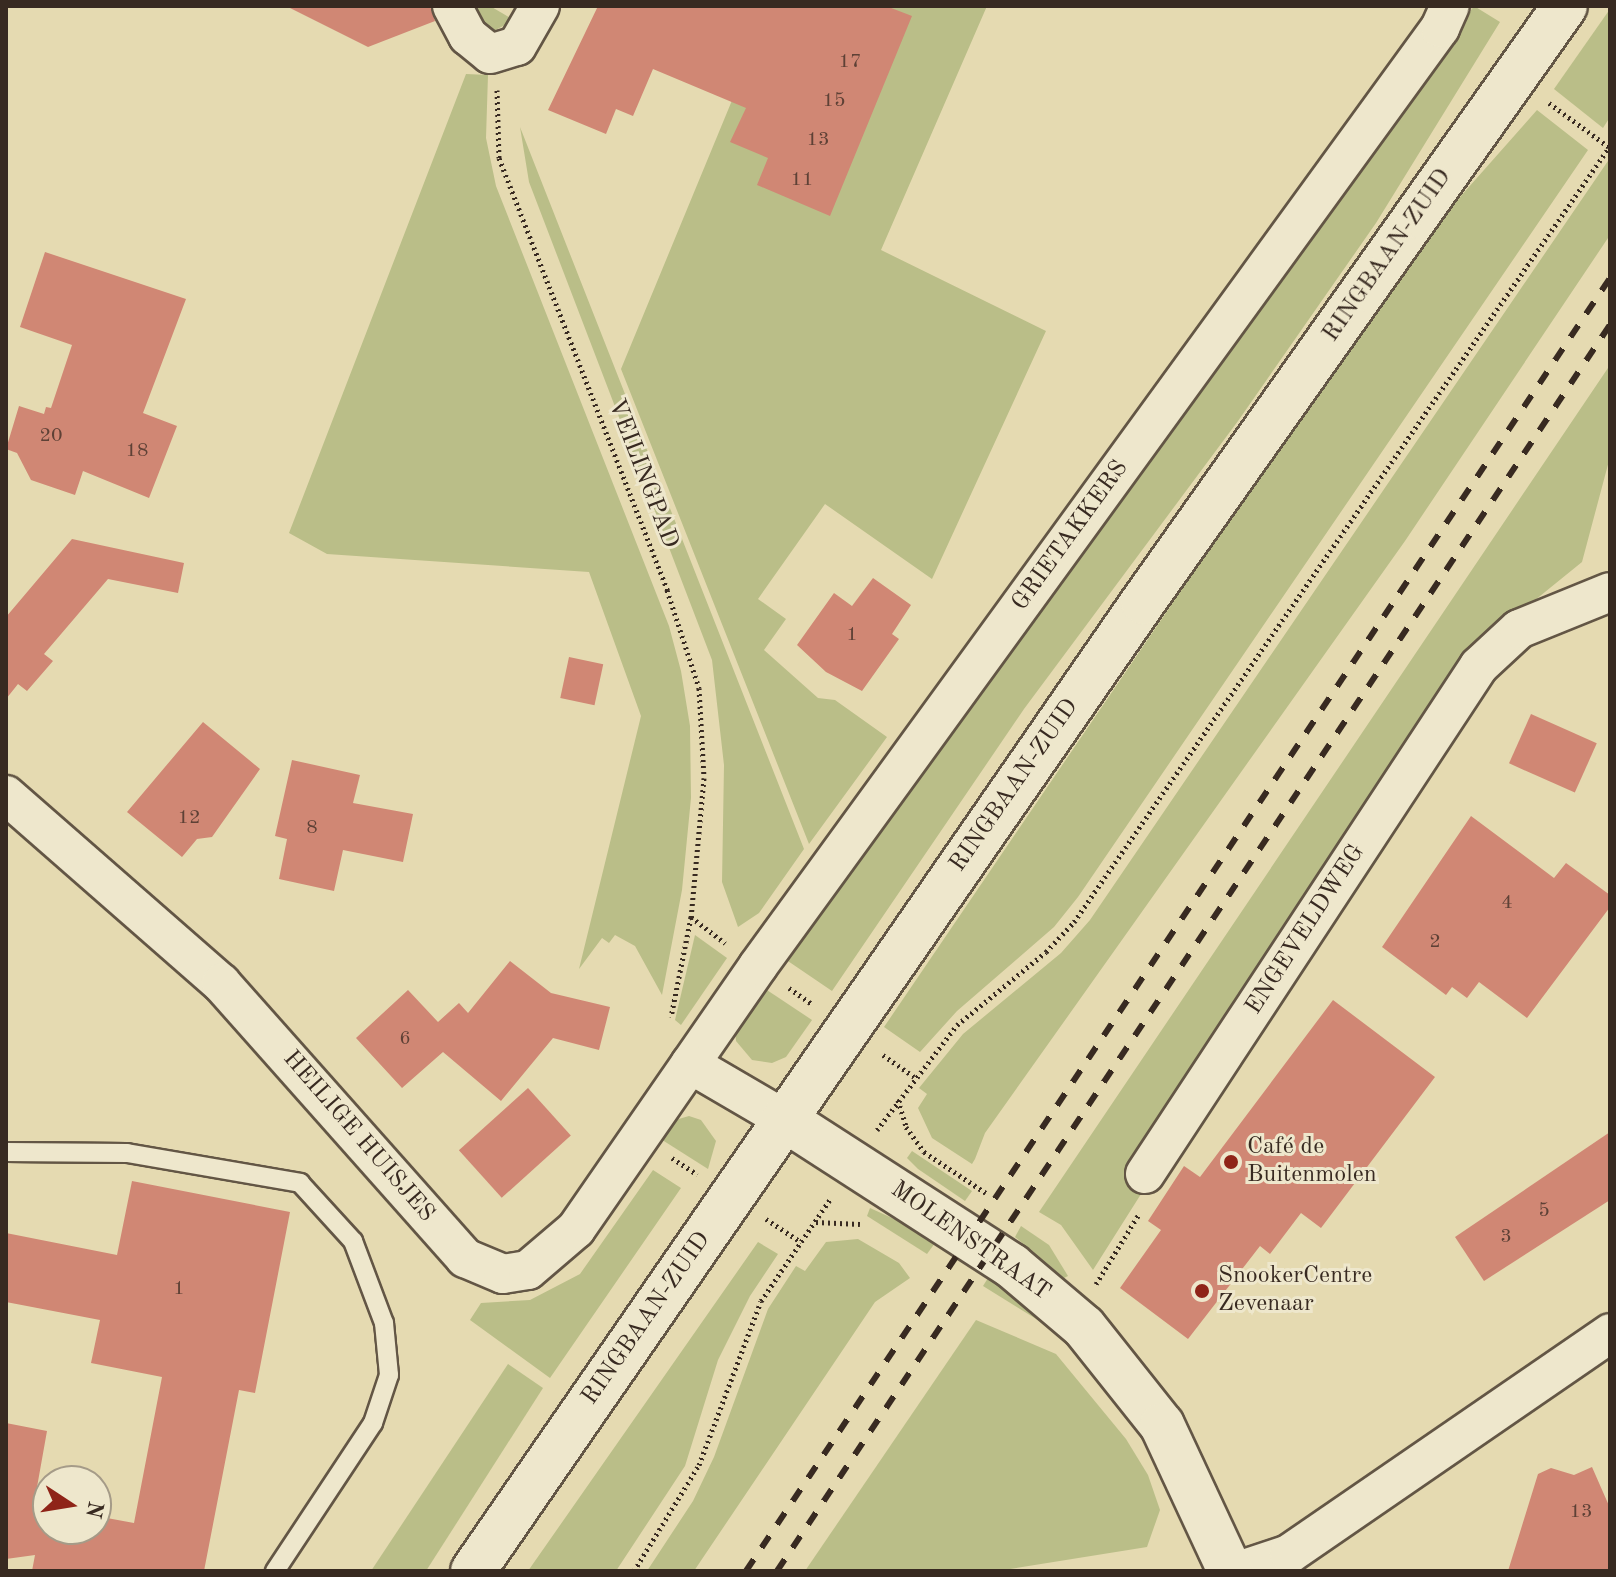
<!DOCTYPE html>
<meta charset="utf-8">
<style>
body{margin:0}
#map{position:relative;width:1616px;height:1577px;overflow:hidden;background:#e5dab1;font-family:"Old Standard TT",serif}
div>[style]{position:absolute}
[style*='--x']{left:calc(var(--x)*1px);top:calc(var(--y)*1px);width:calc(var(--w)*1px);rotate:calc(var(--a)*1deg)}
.green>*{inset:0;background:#babe88}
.building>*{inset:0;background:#d08774;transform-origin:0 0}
.path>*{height:5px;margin-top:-2.5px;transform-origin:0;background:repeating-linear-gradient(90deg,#382a21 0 2px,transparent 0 6px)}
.roads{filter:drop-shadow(2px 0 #635645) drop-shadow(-2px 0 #635645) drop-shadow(0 2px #635645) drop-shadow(0 -2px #635645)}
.lane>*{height:18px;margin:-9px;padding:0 9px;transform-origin:9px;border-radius:9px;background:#eee7cc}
.street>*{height:38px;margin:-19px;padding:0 19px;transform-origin:19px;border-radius:19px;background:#eee7cc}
.secondary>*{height:44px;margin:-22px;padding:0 22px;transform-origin:22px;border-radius:22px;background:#eee7cc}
.rail>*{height:6px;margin-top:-3px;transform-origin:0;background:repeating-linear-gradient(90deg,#382a21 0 14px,transparent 0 28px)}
.dots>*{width:22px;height:22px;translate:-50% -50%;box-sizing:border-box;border:4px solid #eee7cc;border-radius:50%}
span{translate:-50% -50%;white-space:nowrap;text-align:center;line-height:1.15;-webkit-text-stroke:6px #eee7cc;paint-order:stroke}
.number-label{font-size:20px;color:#5e4136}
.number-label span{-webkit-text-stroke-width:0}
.street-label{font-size:24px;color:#382a21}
.poi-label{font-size:24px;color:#382a21}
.left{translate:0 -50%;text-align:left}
.frame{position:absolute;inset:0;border:8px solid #382a21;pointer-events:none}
.north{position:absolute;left:32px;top:1465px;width:80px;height:80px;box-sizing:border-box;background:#eee7cc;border:2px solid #a59b88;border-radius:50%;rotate:102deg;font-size:22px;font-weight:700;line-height:32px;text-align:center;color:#382a21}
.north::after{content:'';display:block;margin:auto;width:28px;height:36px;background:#8f2418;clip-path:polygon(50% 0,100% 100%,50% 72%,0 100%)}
</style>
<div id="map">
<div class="green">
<i style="clip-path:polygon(465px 6px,490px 6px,514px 20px,490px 33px)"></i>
<i style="clip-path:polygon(771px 6px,987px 6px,881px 250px,1046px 331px,932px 579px,825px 504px,758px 599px,786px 619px,764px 650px,818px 698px,835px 700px,887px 737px,809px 844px,621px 369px)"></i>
<i style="clip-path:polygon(1474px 6px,1500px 22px,1376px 223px,1238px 421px,1024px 709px,832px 991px,782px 957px)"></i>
<i style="clip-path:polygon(1610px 9px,1610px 117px,1603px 128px,1554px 89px)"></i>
<i style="clip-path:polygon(466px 74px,488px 75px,486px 138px,496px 186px,669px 626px,681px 671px,690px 726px,691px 798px,682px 890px,662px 995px,635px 946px,615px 935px,609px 943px,602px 938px,579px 969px,641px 716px,589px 572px,327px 554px,289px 533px)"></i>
<i style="clip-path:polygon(1537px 110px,1588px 150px,1078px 897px,1054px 927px,957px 1011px,920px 1052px,884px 1027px,1357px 332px,1437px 223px)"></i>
<i style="clip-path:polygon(520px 127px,804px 849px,759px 913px,738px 927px,722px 882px,724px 765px,712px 660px,529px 182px)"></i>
<i style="clip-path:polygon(1610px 158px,1610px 235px,1405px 541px,985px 1133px,975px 1159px,972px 1164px,932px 1138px,918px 1108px,927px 1094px,919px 1088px,963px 1034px,1061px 953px,1090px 920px)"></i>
<i style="clip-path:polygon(1610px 365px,1610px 457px,1582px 562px,1497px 631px,1093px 1270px,1061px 1225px,1039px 1212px)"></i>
<i style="clip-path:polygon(695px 935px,727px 958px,681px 1025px,675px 1020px)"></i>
<i style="clip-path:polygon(761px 986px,812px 1020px,786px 1057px,772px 1063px,752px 1060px,736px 1041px,735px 1029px)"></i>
<i style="clip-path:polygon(689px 1116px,701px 1120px,716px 1141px,708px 1169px,656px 1136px,665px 1123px)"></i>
<i style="clip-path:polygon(912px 1151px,972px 1191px,965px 1201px,918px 1169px,907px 1158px)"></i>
<i style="clip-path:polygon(653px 1170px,681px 1188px,550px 1378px,470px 1320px,481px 1303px,530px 1300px,580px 1274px)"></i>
<i style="clip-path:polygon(870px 1208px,903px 1223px,935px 1243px,927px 1254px,867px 1216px)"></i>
<i style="clip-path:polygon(1021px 1226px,1049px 1245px,1068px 1276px,1064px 1278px,1015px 1237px)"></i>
<i style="clip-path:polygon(858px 1239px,899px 1263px,910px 1278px,875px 1302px,694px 1571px,647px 1571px,693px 1501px,714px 1457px,768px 1309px,796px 1266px,805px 1271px,826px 1242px)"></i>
<i style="clip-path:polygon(758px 1242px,778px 1254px,750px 1296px,718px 1360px,685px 1466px,616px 1571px,528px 1571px)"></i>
<i style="clip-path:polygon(988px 1278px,1045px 1317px,1041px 1322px,983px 1286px)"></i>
<i style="clip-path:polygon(976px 1320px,1056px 1354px,1126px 1439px,1148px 1475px,1160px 1510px,1147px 1547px,998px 1571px,805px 1571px)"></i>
<i style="clip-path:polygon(508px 1364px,543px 1388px,426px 1571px,371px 1571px)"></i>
</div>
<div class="building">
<i style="clip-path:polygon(286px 6px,430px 6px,435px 21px,368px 47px)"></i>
<i style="clip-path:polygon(598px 6px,886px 6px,912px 16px,830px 216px,757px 185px,768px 158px,730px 142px,746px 108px,653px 69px,633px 116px,616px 109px,606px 134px,548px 110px)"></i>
<i style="clip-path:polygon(45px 252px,186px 299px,143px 413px,177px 426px,149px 498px,83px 471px,75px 495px,31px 480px,17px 453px,6px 449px,19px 406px,44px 414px,46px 407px,51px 408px,72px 345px,20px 327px)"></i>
<i style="clip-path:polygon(72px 539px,184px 563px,178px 593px,108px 579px,44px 654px,53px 661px,27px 691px,18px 684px,6px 699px,6px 617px)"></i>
<i style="clip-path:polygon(873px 578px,911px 605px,892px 634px,899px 639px,862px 691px,826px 672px,797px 645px,834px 593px,852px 606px)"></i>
<i style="left:569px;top:657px;width:35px;height:42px;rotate:12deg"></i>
<i style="left:1531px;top:714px;width:72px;height:54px;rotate:24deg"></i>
<i style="clip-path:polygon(203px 722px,260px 769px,212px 837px,197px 839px,182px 857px,127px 812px)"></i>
<i style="clip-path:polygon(292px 760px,360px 775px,353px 803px,413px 814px,403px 862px,343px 850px,334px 891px,279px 879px,287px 839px,275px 836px)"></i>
<i style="clip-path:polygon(1471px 816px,1554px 878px,1566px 863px,1610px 895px,1610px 907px,1527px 1018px,1479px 982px,1467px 998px,1452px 987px,1446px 995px,1382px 947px)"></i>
<i style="clip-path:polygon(510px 961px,551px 993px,610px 1007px,599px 1050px,553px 1038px,501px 1101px,443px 1052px,402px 1088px,356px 1038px,408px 990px,438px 1022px,459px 1003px,468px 1013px)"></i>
<i style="clip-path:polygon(1333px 1000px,1435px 1077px,1321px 1228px,1301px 1213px,1270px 1254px,1260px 1246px,1188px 1339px,1120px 1288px,1161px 1230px,1148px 1221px,1184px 1166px,1200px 1177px)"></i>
<i style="left:528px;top:1088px;width:64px;height:93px;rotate:48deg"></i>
<i style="clip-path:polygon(1610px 1132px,1610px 1200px,1484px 1281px,1455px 1237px)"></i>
<i style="clip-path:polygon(132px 1181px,290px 1212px,255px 1393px,239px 1390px,204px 1571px,32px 1571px,35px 1555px,6px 1559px,6px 1423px,47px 1431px,34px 1504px,48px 1507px,48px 1529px,96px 1529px,96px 1516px,134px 1523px,162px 1377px,91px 1363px,100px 1320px,6px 1302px,6px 1233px,117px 1255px)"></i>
<i style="clip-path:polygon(1592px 1467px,1610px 1508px,1610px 1571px,1508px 1571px,1538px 1474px,1551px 1468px,1574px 1475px)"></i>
</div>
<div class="path">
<i style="--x:497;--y:90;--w:68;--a:88.3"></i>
<i style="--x:499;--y:158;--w:464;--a:68.7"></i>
<i style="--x:667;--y:590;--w:103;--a:71.9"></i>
<i style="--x:699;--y:688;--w:90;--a:86.8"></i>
<i style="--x:704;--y:778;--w:140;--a:95.3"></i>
<i style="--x:691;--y:917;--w:102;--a:101.3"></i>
<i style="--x:1549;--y:103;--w:74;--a:36.3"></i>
<i style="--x:691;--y:917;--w:43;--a:37.4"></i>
<i style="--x:789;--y:988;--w:29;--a:35"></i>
<i style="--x:883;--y:1055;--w:38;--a:35"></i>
<i style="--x:898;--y:1100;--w:28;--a:73"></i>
<i style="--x:906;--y:1127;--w:31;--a:54"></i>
<i style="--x:924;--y:1152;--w:74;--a:33.5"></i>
<i style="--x:877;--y:1130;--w:132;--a:-52.7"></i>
<i style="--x:957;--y:1025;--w:115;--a:-39.4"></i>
<i style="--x:1046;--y:952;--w:41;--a:-47"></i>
<i style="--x:1074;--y:922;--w:943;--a:-55.37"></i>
<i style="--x:672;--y:1158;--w:30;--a:33"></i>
<i style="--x:766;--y:1219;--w:42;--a:33.3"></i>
<i style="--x:816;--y:1222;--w:44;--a:2.6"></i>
<i style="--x:1096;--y:1284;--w:82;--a:-58.4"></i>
<i style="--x:634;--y:1571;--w:124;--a:-58.5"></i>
<i style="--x:699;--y:1465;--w:175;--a:-69.3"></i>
<i style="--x:761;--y:1301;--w:125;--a:-55.8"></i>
</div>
<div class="roads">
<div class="lane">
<i style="--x:6;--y:1152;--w:121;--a:0.5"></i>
<i style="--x:127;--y:1153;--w:176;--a:9.8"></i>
<i style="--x:300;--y:1183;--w:79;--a:47.6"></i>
<i style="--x:353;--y:1241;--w:88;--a:69.3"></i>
<i style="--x:384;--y:1323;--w:52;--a:84.5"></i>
<i style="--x:389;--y:1375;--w:51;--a:108.4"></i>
<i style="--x:373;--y:1423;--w:178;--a:123.5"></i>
</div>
<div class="street">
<i style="--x:452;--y:6;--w:34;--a:62"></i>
<i style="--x:468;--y:36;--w:28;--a:39"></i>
<i style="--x:490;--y:54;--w:28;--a:-17"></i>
<i style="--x:517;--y:46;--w:46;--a:-60.1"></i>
<i style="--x:6;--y:795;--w:286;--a:41.2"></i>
<i style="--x:221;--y:983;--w:368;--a:48.4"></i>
<i style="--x:465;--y:1258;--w:41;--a:22.8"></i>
<i style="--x:503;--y:1274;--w:25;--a:-9"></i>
<i style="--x:528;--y:1270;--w:63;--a:-40.5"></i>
<i style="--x:576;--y:1229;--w:320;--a:-55.3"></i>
<i style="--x:758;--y:966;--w:1160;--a:-53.98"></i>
<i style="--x:1440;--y:28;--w:24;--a:-66"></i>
<i style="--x:690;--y:1064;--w:109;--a:30.3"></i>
<i style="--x:1145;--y:1174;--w:608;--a:-56.68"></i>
<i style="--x:1479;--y:666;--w:54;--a:-42.8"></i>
<i style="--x:1519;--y:629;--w:98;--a:-22.1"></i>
<i style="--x:1238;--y:1571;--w:54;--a:-18.4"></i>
<i style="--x:1289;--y:1554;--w:390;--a:-34.5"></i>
</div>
<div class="secondary">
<i style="--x:784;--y:1119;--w:271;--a:32.8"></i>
<i style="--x:1012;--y:1266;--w:94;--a:40.3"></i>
<i style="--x:1084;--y:1327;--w:125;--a:51.5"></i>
<i style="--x:1162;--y:1425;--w:161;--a:65"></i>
<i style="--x:473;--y:1571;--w:1178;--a:-55.34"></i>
<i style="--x:1143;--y:602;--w:730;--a:-54.7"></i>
</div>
</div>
<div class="rail">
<i style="--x:746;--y:1571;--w:1555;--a:-56.25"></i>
<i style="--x:777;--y:1571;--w:1499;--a:-56.24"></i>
</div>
<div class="dots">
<i style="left:1231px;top:1162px;background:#8f2418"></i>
<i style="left:1202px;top:1291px;background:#8f2418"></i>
</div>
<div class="number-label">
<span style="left:850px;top:62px">17</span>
<span style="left:834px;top:101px">15</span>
<span style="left:818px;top:140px">13</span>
<span style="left:802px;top:180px">11</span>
<span style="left:51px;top:436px">20</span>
<span style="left:137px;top:451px">18</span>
<span style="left:852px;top:635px">1</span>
<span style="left:189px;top:818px">12</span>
<span style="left:312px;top:828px">8</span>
<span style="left:1507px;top:903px">4</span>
<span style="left:1435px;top:942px">2</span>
<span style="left:405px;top:1039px">6</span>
<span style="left:1544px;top:1211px">5</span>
<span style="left:1506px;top:1237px">3</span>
<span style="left:179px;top:1289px">1</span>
<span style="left:1581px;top:1512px">13</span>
</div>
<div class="street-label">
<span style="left:1388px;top:256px;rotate:-55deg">RINGBAAN-ZUID</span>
<span style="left:642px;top:474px;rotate:69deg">VEILINGPAD</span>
<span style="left:1071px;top:536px;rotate:-54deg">GRIETAKKERS</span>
<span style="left:1015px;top:786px;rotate:-55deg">RINGBAAN-ZUID</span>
<span style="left:1306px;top:930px;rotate:-57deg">ENGEVELDWEG</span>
<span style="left:358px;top:1137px;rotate:49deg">HEILIGE HUISJES</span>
<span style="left:970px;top:1242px;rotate:35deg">MOLENSTRAAT</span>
<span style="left:647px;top:1319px;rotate:-55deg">RINGBAAN-ZUID</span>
</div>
<div class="poi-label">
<span class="left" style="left:1247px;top:1162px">Café de<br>Buitenmolen</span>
<span class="left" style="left:1218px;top:1291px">SnookerCentre<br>Zevenaar</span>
</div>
<div class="frame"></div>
<div class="north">N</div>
</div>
